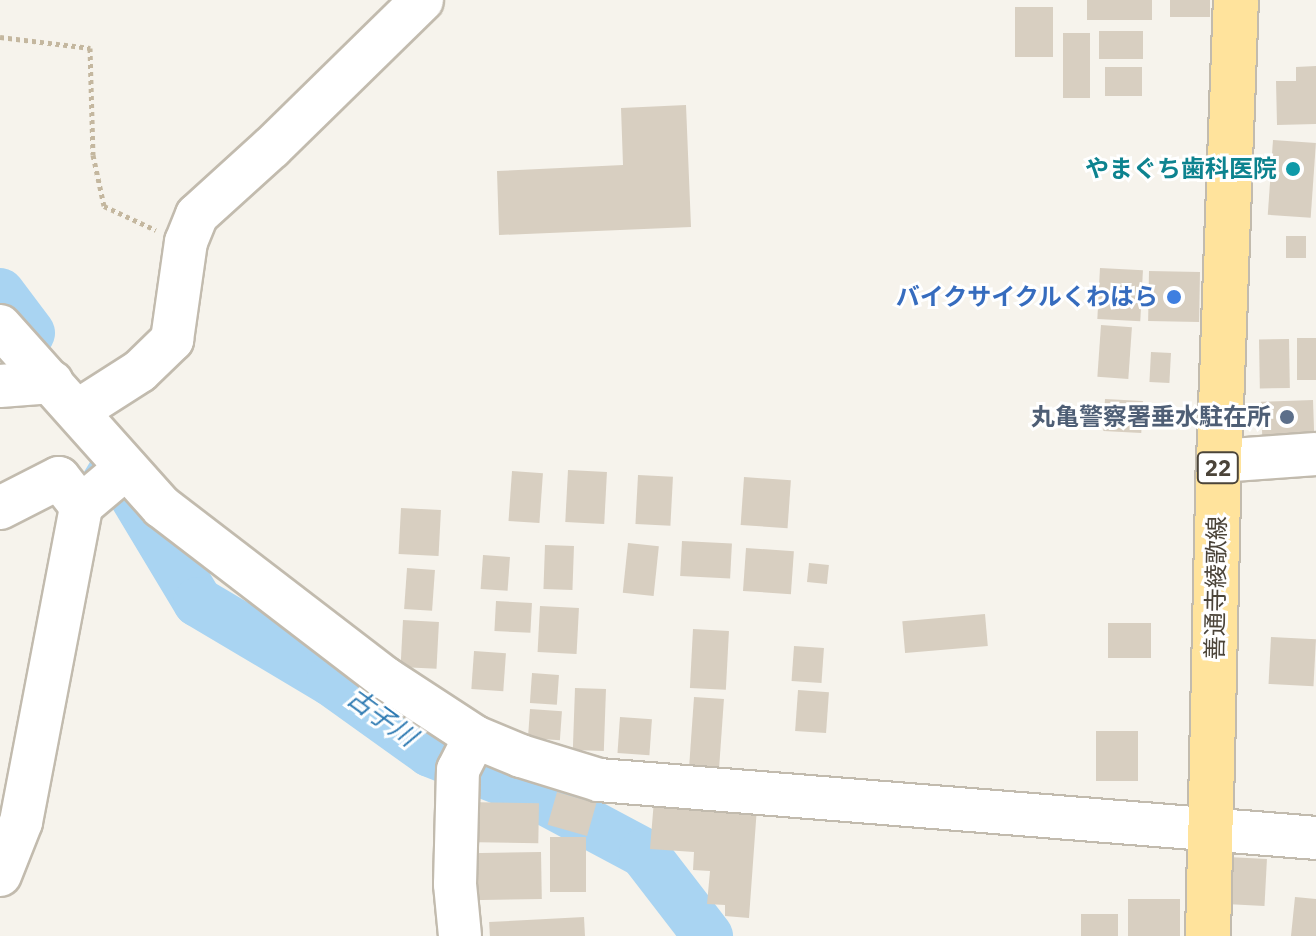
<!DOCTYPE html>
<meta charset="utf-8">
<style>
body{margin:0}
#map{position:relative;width:1316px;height:936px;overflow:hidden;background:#f6f3ec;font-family:"IBM Plex Sans","Noto Sans JP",sans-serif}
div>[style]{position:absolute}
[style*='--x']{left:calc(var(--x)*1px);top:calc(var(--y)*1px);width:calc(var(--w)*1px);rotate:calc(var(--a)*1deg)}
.stream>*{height:8px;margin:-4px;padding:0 4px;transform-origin:4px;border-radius:4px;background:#a9d4f2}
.river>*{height:50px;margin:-25px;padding:0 25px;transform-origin:25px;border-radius:25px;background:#a9d4f2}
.building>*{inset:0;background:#d8cfc1;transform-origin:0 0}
.path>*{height:5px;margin-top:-2.5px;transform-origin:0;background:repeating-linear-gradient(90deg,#c4b79f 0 4px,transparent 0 8px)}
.roads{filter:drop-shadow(2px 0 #c2bbae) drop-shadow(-2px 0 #c2bbae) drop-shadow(0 2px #c2bbae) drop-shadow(0 -2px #c2bbae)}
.minor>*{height:42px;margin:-21px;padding:0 21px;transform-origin:21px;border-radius:21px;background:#fff}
.major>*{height:44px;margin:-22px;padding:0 22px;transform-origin:22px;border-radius:22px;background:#ffe39c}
.dots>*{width:22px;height:22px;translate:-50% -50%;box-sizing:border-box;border:4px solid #fff;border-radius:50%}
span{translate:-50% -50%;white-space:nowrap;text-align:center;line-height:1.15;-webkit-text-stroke:6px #fff;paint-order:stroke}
.shield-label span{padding:2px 6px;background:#fff;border:2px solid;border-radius:6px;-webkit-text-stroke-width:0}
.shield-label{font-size:22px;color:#4b4439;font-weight:700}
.culture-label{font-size:24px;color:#0d838f;font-weight:700}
.right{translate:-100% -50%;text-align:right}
.shop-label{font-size:24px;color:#366cbe;font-weight:700}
.service-label{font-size:24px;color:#4e5e75;font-weight:700}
.street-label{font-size:24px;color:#4b4439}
.water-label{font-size:26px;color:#2e7ab2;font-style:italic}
</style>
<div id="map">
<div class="stream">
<i style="--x:82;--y:483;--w:35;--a:-59"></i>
</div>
<div class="river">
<i style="--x:0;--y:293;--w:50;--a:53.1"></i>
<i style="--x:118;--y:469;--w:155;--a:59"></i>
<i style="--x:198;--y:602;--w:155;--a:30.7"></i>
<i style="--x:331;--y:681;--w:122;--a:35.6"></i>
<i style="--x:430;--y:752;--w:101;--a:21.5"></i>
<i style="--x:524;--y:789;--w:136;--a:28.1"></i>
<i style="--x:644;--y:853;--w:105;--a:52.4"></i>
</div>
<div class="building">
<i style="left:1087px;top:0;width:65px;height:20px"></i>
<i style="left:1170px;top:0;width:40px;height:17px"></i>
<i style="left:1015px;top:7px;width:38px;height:50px"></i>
<i style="left:1099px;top:31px;width:44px;height:28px"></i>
<i style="left:1063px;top:33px;width:27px;height:65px"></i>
<i style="clip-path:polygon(1316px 66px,1316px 124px,1277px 125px,1276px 81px,1296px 81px,1296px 67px)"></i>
<i style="left:1105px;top:67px;width:37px;height:29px"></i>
<i style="clip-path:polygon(686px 105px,691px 227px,499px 235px,497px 171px,623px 165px,621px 108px)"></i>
<i style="left:1273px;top:140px;width:43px;height:75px;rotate:4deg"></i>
<i style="left:1286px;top:236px;width:20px;height:22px"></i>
<i style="left:1100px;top:268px;width:43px;height:51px;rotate:3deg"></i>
<i style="left:1149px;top:271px;width:51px;height:50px;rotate:1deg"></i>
<i style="left:1101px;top:325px;width:31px;height:52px;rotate:4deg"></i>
<i style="left:1297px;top:338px;width:19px;height:42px"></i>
<i style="left:1289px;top:339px;width:49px;height:30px;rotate:89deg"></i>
<i style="left:1151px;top:352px;width:20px;height:30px;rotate:3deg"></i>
<i style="left:1105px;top:399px;width:38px;height:32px;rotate:3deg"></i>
<i style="left:1313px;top:400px;width:33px;height:52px;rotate:88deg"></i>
<i style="left:568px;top:470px;width:39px;height:52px;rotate:3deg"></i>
<i style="left:512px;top:471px;width:31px;height:50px;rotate:4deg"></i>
<i style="left:638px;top:475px;width:35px;height:49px;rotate:3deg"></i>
<i style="left:744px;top:477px;width:47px;height:48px;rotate:4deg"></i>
<i style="left:401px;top:508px;width:40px;height:46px;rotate:3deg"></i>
<i style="left:682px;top:541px;width:50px;height:35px;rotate:3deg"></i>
<i style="left:628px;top:543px;width:31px;height:50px;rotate:6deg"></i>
<i style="left:545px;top:545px;width:29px;height:44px;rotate:2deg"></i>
<i style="left:746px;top:548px;width:48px;height:43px;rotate:4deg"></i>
<i style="left:483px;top:555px;width:27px;height:34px;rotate:4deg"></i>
<i style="left:809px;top:563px;width:20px;height:19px;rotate:6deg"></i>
<i style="left:407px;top:568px;width:28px;height:41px;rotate:4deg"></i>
<i style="left:496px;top:601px;width:36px;height:30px;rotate:3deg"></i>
<i style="left:540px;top:606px;width:39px;height:46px;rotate:3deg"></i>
<i style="left:985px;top:614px;width:32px;height:83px;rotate:85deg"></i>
<i style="left:403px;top:620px;width:36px;height:47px;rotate:3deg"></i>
<i style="left:1151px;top:623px;width:35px;height:43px;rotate:90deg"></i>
<i style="left:693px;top:629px;width:36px;height:59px;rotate:3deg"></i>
<i style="left:1271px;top:637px;width:45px;height:47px;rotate:3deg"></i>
<i style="left:794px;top:646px;width:30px;height:35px;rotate:4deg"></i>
<i style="left:474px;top:651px;width:32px;height:38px;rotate:4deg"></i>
<i style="left:532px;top:673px;width:27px;height:30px;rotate:4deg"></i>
<i style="left:575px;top:688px;width:31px;height:62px;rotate:2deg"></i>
<i style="left:798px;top:690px;width:31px;height:41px;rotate:4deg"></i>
<i style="left:694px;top:697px;width:30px;height:69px;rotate:4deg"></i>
<i style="left:530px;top:709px;width:32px;height:29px;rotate:4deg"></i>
<i style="left:620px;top:717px;width:32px;height:36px;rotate:4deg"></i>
<i style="left:1096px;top:731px;width:42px;height:50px"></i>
<i style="left:557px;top:792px;width:41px;height:34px;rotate:16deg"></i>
<i style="clip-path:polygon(654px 800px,757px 807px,749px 918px,725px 916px,725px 905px,707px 904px,710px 871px,693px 870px,694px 852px,650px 849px)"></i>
<i style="left:464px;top:802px;width:75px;height:40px;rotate:1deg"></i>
<i style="left:550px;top:837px;width:36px;height:55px"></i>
<i style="left:541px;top:852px;width:47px;height:74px;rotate:89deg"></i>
<i style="left:1228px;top:857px;width:39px;height:47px;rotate:3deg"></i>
<i style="clip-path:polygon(1295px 897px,1316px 899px,1316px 936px,1291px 936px)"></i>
<i style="left:1180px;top:899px;width:37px;height:52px;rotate:90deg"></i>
<i style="left:1081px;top:914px;width:37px;height:22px"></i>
<i style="left:584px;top:917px;width:19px;height:95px;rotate:87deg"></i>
</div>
<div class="path">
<i style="--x:0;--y:37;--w:91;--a:7"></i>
<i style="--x:90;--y:48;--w:107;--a:88.4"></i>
<i style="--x:93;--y:155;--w:52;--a:77.8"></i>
<i style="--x:104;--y:206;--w:57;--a:24.8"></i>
</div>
<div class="roads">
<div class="minor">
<i style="--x:0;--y:326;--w:243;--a:48.2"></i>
<i style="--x:162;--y:507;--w:281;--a:37.5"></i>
<i style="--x:385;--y:678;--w:108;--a:33.2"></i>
<i style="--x:475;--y:737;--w:50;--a:22.4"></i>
<i style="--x:521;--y:756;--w:82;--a:17.1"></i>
<i style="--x:599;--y:780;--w:719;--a:4.62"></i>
<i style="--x:0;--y:386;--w:52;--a:-4.4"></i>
<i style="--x:79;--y:410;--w:72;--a:-32.6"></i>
<i style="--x:140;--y:371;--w:45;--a:-44.1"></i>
<i style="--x:172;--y:340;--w:99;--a:-81.9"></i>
<i style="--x:186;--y:242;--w:29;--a:-68"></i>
<i style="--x:197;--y:215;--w:101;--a:-42.2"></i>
<i style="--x:272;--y:147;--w:210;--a:-44.4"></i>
<i style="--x:1219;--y:461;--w:97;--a:-4.1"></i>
<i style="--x:0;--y:508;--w:66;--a:-27"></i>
<i style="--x:59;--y:478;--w:36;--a:52"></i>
<i style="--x:0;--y:875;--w:57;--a:-68.4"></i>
<i style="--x:21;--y:822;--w:322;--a:-79.2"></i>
<i style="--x:81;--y:506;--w:59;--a:-40.2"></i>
<i style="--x:460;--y:936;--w:52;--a:-95.5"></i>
<i style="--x:455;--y:884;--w:114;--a:-88.5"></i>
<i style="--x:458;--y:770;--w:37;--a:-63"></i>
</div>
<div class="major">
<i style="--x:1208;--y:936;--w:475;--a:-88.7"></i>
<i style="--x:1219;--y:461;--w:461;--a:-87.9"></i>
</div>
</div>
<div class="dots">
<i style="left:1293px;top:169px;background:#0f9aa8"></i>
<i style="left:1174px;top:297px;background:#3f7fe0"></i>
<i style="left:1287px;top:417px;background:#5c6f8a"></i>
</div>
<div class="shield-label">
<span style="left:1218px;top:468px">22</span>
</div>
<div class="culture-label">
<span class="right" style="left:1277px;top:169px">やまぐち歯科医院</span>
</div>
<div class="shop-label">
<span class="right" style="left:1158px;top:297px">バイクサイクルくわはら</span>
</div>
<div class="service-label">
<span class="right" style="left:1271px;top:417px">丸亀警察署垂水駐在所</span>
</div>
<div class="street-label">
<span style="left:1216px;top:588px;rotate:-89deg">善通寺綾歌線</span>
</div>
<div class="water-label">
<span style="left:382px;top:717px;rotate:36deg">古子川</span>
</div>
</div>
